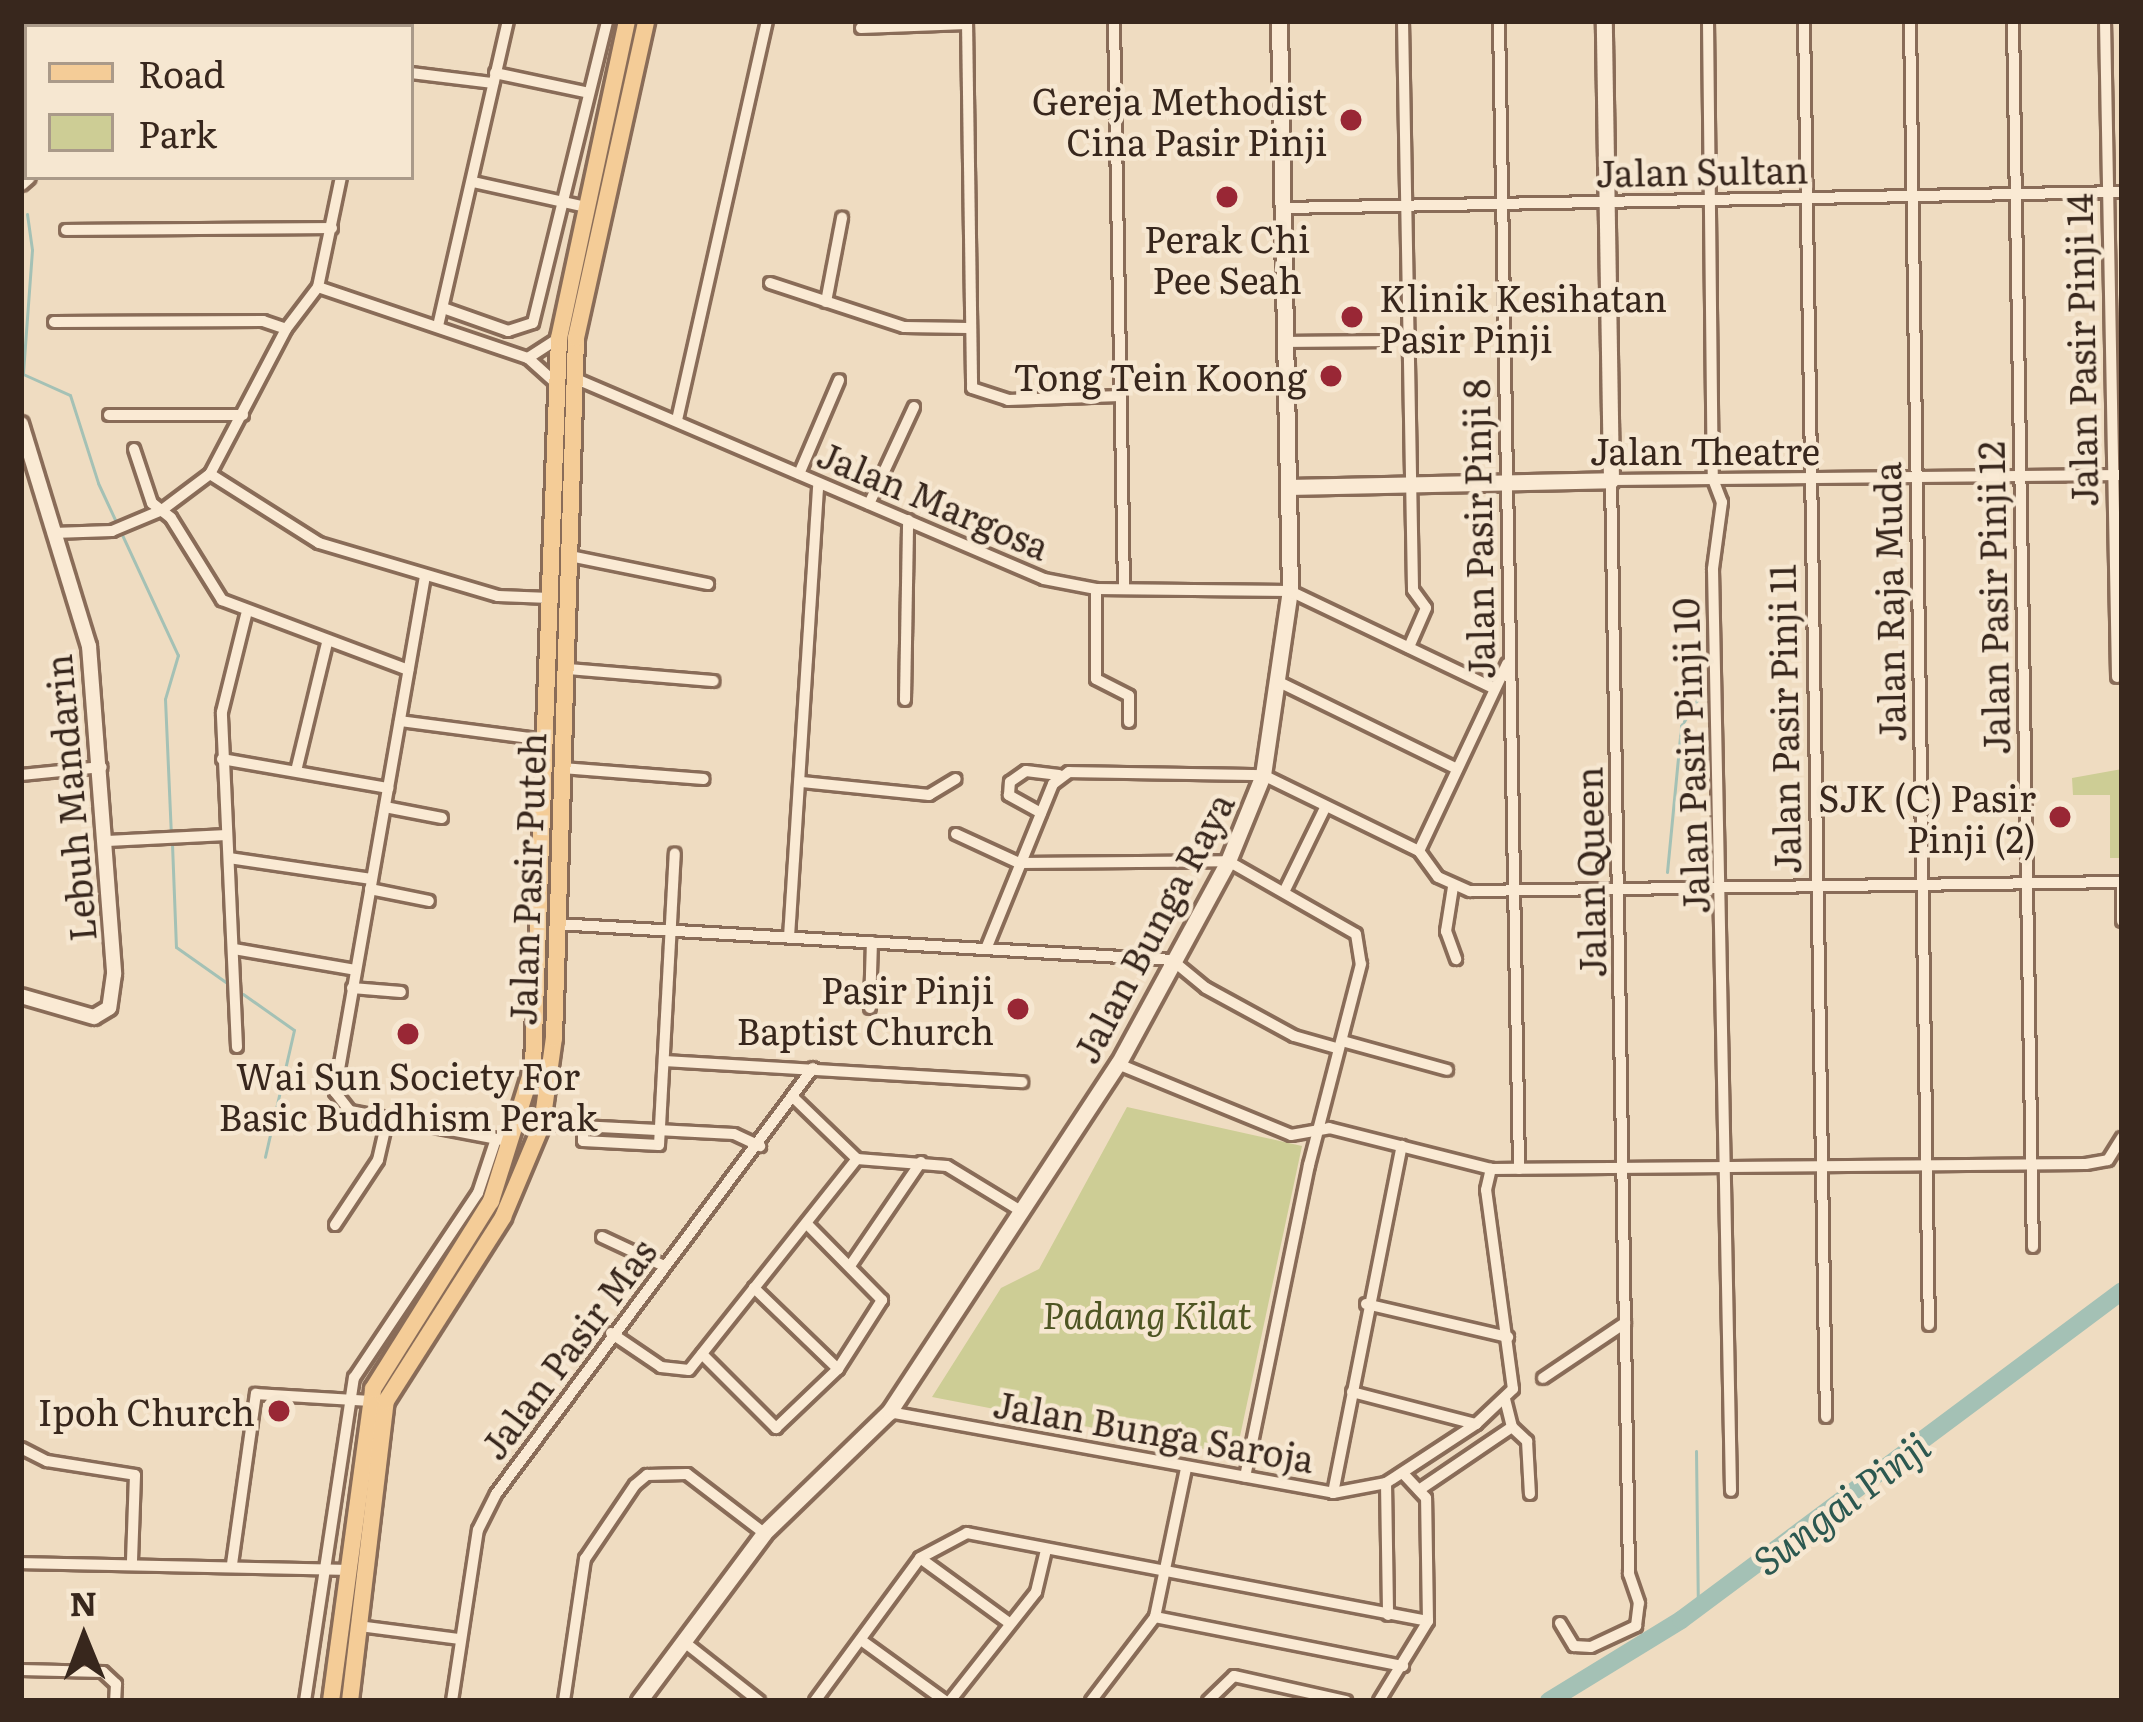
<!DOCTYPE html>
<style>
body{margin:0}
#map{position:relative;width:2143px;height:1722px;overflow:hidden;background:#efdcc1;font-family:Literata,serif}
div>[style]{position:absolute}
[style*='--x']{left:calc(var(--x)*1px);top:calc(var(--y)*1px);width:calc(var(--w)*1px);rotate:calc(var(--a)*1deg)}
.green>*{inset:0;background:#cdcd95}
.stream>*{height:3px;margin:-1.5px;padding:0 1.5px;transform-origin:1.5px;border-radius:1.5px;background:#a4c1b5}
.river>*{height:18px;margin:-9px;padding:0 9px;transform-origin:9px;border-radius:9px;background:#a4c1b5}
.roads{filter:drop-shadow(3px 0 #896c58) drop-shadow(-3px 0 #896c58) drop-shadow(0 3px #896c58) drop-shadow(0 -3px #896c58)}
.minor>*{height:10px;margin:-5px;padding:0 5px;transform-origin:5px;border-radius:5px;background:#faead4}
.tertiary>*{height:14px;margin:-7px;padding:0 7px;transform-origin:7px;border-radius:7px;background:#faead4}
.secondary>*{height:15px;margin:-7.5px;padding:0 7.5px;transform-origin:7.5px;border-radius:7.5px;background:#faead4}
.primary>*{height:16px;margin:-8px;padding:0 8px;transform-origin:8px;border-radius:8px;background:#f4cc97}
.dots>*{width:33px;height:33px;translate:-50% -50%;box-sizing:border-box;border:6px solid #f6e7d1;border-radius:50%}
span{translate:-50% -50%;white-space:nowrap;text-align:center;line-height:1.15;-webkit-text-stroke:9px #f6e7d1;paint-order:stroke}
.poi-label{font-size:36px;color:#38271d}
.right{translate:-100% -50%;text-align:right}
.left{translate:0 -50%;text-align:left}
.street-label{font-size:36px;color:#38271d}
.park-label{font-size:36px;color:#4e5523;font-style:italic}
.water-label{font-size:39px;color:#2c5850;font-style:italic}
.frame{position:absolute;inset:0;border:24px solid #38271d;pointer-events:none}
.legend{position:absolute;left:24px;top:24px;width:390px;height:156px;box-sizing:border-box;background:#f6e7d1;border:3px solid #aa9a89;margin:0;padding:15px 21px;list-style:none;font-size:36px;color:#38271d}
.legend li{display:flex;align-items:center;gap:24px;height:60px}
.legend b{width:60px;border:3px solid #aa9a89}
.north{position:absolute;left:24px;top:1578px;width:120px;height:120px;-webkit-text-stroke:9px #f6e7d1;paint-order:stroke;rotate:359deg;font-size:33px;font-weight:700;line-height:48px;text-align:center;color:#38271d}
.north::after{content:'';display:block;margin:auto;width:42px;height:54px;background:#38271d;clip-path:polygon(50% 0,100% 100%,50% 72%,0 100%)}
</style>
<div id="map">
<div class="green">
<i style="clip-path:polygon(2122px 769px,2122px 858px,2110px 858px,2110px 795px,2073px 795px,2072px 778px)"></i>
<i style="clip-path:polygon(1127px 1107px,1302px 1146px,1236px 1455px,932px 1397px,1001px 1288px,1039px 1269px)"></i>
</div>
<div class="stream">
<i style="--x:27;--y:214;--w:36;--a:82"></i>
<i style="--x:32;--y:250;--w:124;--a:94.2"></i>
<i style="--x:23;--y:374;--w:51;--a:24.1"></i>
<i style="--x:70;--y:395;--w:92;--a:72.3"></i>
<i style="--x:98;--y:483;--w:190;--a:65.1"></i>
<i style="--x:178;--y:655;--w:46;--a:106.5"></i>
<i style="--x:165;--y:699;--w:136;--a:87.5"></i>
<i style="--x:1804;--y:379;--w:79;--a:89.3"></i>
<i style="--x:172;--y:844;--w:103;--a:87.8"></i>
<i style="--x:176;--y:947;--w:62;--a:35.2"></i>
<i style="--x:1667;--y:872;--w:147;--a:-84.5"></i>
<i style="--x:1681;--y:726;--w:44;--a:-58.1"></i>
<i style="--x:243;--y:994;--w:62;--a:35.2"></i>
<i style="--x:294;--y:1030;--w:130;--a:102.9"></i>
<i style="--x:1696;--y:1451;--w:157;--a:89.3"></i>
</div>
<div class="river">
<i style="--x:1549;--y:1701;--w:155;--a:-31.5"></i>
<i style="--x:1681;--y:1620;--w:550;--a:-36.72"></i>
</div>
<div class="roads">
<div class="minor">
<i style="--x:967;--y:21;--w:367;--a:89.2"></i>
<i style="--x:972;--y:388;--w:38;--a:18"></i>
<i style="--x:1008;--y:400;--w:112;--a:-2"></i>
<i style="--x:1114;--y:21;--w:568;--a:88.99"></i>
<i style="--x:1403;--y:21;--w:569;--a:88.99"></i>
<i style="--x:1413;--y:590;--w:22;--a:54"></i>
<i style="--x:1426;--y:608;--w:43;--a:113.6"></i>
<i style="--x:1499;--y:21;--w:1148;--a:89"></i>
<i style="--x:1708;--y:21;--w:458;--a:89.4"></i>
<i style="--x:1713;--y:479;--w:25;--a:69"></i>
<i style="--x:1722;--y:502;--w:68;--a:97.7"></i>
<i style="--x:1713;--y:569;--w:922;--a:88.88"></i>
<i style="--x:1804;--y:21;--w:1396;--a:89.1"></i>
<i style="--x:1910;--y:21;--w:1304;--a:89.17"></i>
<i style="--x:2013;--y:21;--w:1226;--a:89.07"></i>
<i style="--x:2105;--y:21;--w:656;--a:88.95"></i>
<i style="--x:21;--y:23;--w:32;--a:-4"></i>
<i style="--x:374;--y:27;--w:6;--a:-81"></i>
<i style="--x:861;--y:28;--w:106;--a:-2.2"></i>
<i style="--x:411;--y:73;--w:83;--a:7"></i>
<i style="--x:495;--y:73;--w:96;--a:12"></i>
<i style="--x:473;--y:182;--w:116;--a:12.5"></i>
<i style="--x:1283;--y:208;--w:839;--a:-1.09"></i>
<i style="--x:66;--y:230;--w:266;--a:-0.4"></i>
<i style="--x:770;--y:283;--w:141;--a:18.2"></i>
<i style="--x:904;--y:327;--w:64;--a:0.9"></i>
<i style="--x:318;--y:287;--w:222;--a:18.7"></i>
<i style="--x:528;--y:358;--w:39;--a:42"></i>
<i style="--x:826;--y:302;--w:86;--a:-79.2"></i>
<i style="--x:446;--y:309;--w:66;--a:19.5"></i>
<i style="--x:508;--y:331;--w:26;--a:-18"></i>
<i style="--x:533;--y:323;--w:311;--a:-76.2"></i>
<i style="--x:54;--y:322;--w:209;--a:-0.3"></i>
<i style="--x:263;--y:321;--w:24;--a:19"></i>
<i style="--x:438;--y:326;--w:313;--a:-77.1"></i>
<i style="--x:1285;--y:342;--w:102;--a:-0.6"></i>
<i style="--x:528;--y:358;--w:37;--a:-33"></i>
<i style="--x:574;--y:378;--w:511;--a:23.15"></i>
<i style="--x:1044;--y:579;--w:53;--a:10.9"></i>
<i style="--x:1096;--y:589;--w:194;--a:0.6"></i>
<i style="--x:1290;--y:591;--w:225;--a:25.5"></i>
<i style="--x:109;--y:415;--w:134;--a:0"></i>
<i style="--x:677;--y:420;--w:409;--a:-77.3"></i>
<i style="--x:134;--y:449;--w:57;--a:71.6"></i>
<i style="--x:152;--y:503;--w:24;--a:38"></i>
<i style="--x:171;--y:518;--w:97;--a:58.1"></i>
<i style="--x:222;--y:600;--w:199;--a:20.6"></i>
<i style="--x:210;--y:474;--w:129;--a:32.3"></i>
<i style="--x:319;--y:543;--w:187;--a:16.5"></i>
<i style="--x:498;--y:596;--w:52;--a:2.2"></i>
<i style="--x:799;--y:474;--w:102;--a:-66.9"></i>
<i style="--x:869;--y:504;--w:107;--a:-65.1"></i>
<i style="--x:53;--y:533;--w:59;--a:-1.9"></i>
<i style="--x:112;--y:531;--w:54;--a:-22.8"></i>
<i style="--x:162;--y:510;--w:60;--a:-36.9"></i>
<i style="--x:210;--y:474;--w:164;--a:-62.3"></i>
<i style="--x:286;--y:329;--w:53;--a:-52.7"></i>
<i style="--x:318;--y:287;--w:112;--a:-78.2"></i>
<i style="--x:570;--y:556;--w:141;--a:11.5"></i>
<i style="--x:425;--y:576;--w:524;--a:99.89"></i>
<i style="--x:335;--y:1092;--w:24;--a:52"></i>
<i style="--x:350;--y:1111;--w:165;--a:10.8"></i>
<i style="--x:1096;--y:589;--w:90;--a:90"></i>
<i style="--x:1096;--y:679;--w:37;--a:27"></i>
<i style="--x:1129;--y:696;--w:26;--a:90"></i>
<i style="--x:567;--y:669;--w:147;--a:4.7"></i>
<i style="--x:1281;--y:683;--w:196;--a:26"></i>
<i style="--x:905;--y:700;--w:180;--a:-89"></i>
<i style="--x:400;--y:721;--w:145;--a:7.5"></i>
<i style="--x:222;--y:759;--w:169;--a:9.9"></i>
<i style="--x:562;--y:768;--w:142;--a:4.4"></i>
<i style="--x:296;--y:771;--w:132;--a:-76.4"></i>
<i style="--x:21;--y:775;--w:81;--a:-5.6"></i>
<i style="--x:802;--y:782;--w:128;--a:5.8"></i>
<i style="--x:929;--y:795;--w:31;--a:-31"></i>
<i style="--x:385;--y:807;--w:58;--a:10.9"></i>
<i style="--x:1041;--y:813;--w:37;--a:-151"></i>
<i style="--x:1009;--y:795;--w:13;--a:-86"></i>
<i style="--x:1010;--y:782;--w:19;--a:-35"></i>
<i style="--x:1026;--y:771;--w:33;--a:7"></i>
<i style="--x:956;--y:834;--w:69;--a:24.7"></i>
<i style="--x:1019;--y:863;--w:209;--a:-0.5"></i>
<i style="--x:1228;--y:861;--w:147;--a:29.7"></i>
<i style="--x:1356;--y:934;--w:30;--a:81"></i>
<i style="--x:1361;--y:964;--w:208;--a:104.5"></i>
<i style="--x:1309;--y:1165;--w:318;--a:101.6"></i>
<i style="--x:107;--y:841;--w:120;--a:-2.9"></i>
<i style="--x:1419;--y:851;--w:207;--a:-64.8"></i>
<i style="--x:229;--y:858;--w:144;--a:8.4"></i>
<i style="--x:2122;--y:882;--w:39;--a:90"></i>
<i style="--x:1453;--y:887;--w:45;--a:99"></i>
<i style="--x:1446;--y:931;--w:30;--a:70"></i>
<i style="--x:370;--y:889;--w:60;--a:11.5"></i>
<i style="--x:1285;--y:890;--w:93;--a:-64"></i>
<i style="--x:556;--y:924;--w:617;--a:3.34"></i>
<i style="--x:1172;--y:960;--w:44;--a:39.5"></i>
<i style="--x:1206;--y:988;--w:100;--a:28.6"></i>
<i style="--x:1294;--y:1036;--w:44;--a:15.9"></i>
<i style="--x:789;--y:937;--w:453;--a:-86.3"></i>
<i style="--x:234;--y:949;--w:123;--a:9.8"></i>
<i style="--x:986;--y:949;--w:178;--a:-67.9"></i>
<i style="--x:1053;--y:784;--w:20;--a:-37"></i>
<i style="--x:1069;--y:772;--w:194;--a:0.9"></i>
<i style="--x:1263;--y:775;--w:174;--a:26"></i>
<i style="--x:1419;--y:851;--w:32;--a:54"></i>
<i style="--x:1438;--y:877;--w:35;--a:24"></i>
<i style="--x:1470;--y:891;--w:652;--a:-0.79"></i>
<i style="--x:352;--y:988;--w:49;--a:4.7"></i>
<i style="--x:870;--y:1008;--w:66;--a:-88.3"></i>
<i style="--x:1342;--y:1041;--w:109;--a:15.4"></i>
<i style="--x:237;--y:1047;--w:335;--a:-92.6"></i>
<i style="--x:222;--y:712;--w:100;--a:-76.1"></i>
<i style="--x:665;--y:1061;--w:358;--a:3.4"></i>
<i style="--x:1118;--y:1064;--w:187;--a:22.3"></i>
<i style="--x:1291;--y:1135;--w:39;--a:-10"></i>
<i style="--x:1329;--y:1128;--w:167;--a:14.2"></i>
<i style="--x:1491;--y:1169;--w:595;--a:-0.48"></i>
<i style="--x:2086;--y:1164;--w:22;--a:-10"></i>
<i style="--x:2108;--y:1160;--w:26;--a:-58"></i>
<i style="--x:796;--y:1100;--w:85;--a:44"></i>
<i style="--x:542;--y:1124;--w:192;--a:3"></i>
<i style="--x:734;--y:1134;--w:29;--a:25"></i>
<i style="--x:583;--y:1126;--w:15;--a:90"></i>
<i style="--x:583;--y:1141;--w:76;--a:3"></i>
<i style="--x:659;--y:1145;--w:292;--a:-86.9"></i>
<i style="--x:807;--y:1224;--w:107;--a:45.4"></i>
<i style="--x:882;--y:1300;--w:82;--a:122.5"></i>
<i style="--x:335;--y:1225;--w:78;--a:-56.5"></i>
<i style="--x:378;--y:1160;--w:40;--a:-77"></i>
<i style="--x:602;--y:1237;--w:68;--a:25.1"></i>
<i style="--x:850;--y:1266;--w:126;--a:-55.7"></i>
<i style="--x:1366;--y:1304;--w:146;--a:13.1"></i>
<i style="--x:611;--y:1333;--w:60;--a:34.2"></i>
<i style="--x:661;--y:1367;--w:28;--a:6"></i>
<i style="--x:689;--y:1370;--w:270;--a:-51.5"></i>
<i style="--x:857;--y:1159;--w:90;--a:4.4"></i>
<i style="--x:947;--y:1166;--w:87;--a:31.3"></i>
<i style="--x:702;--y:1354;--w:105;--a:45"></i>
<i style="--x:776;--y:1428;--w:86;--a:-43.6"></i>
<i style="--x:838;--y:1369;--w:117;--a:-136"></i>
<i style="--x:1543;--y:1378;--w:99;--a:-33.9"></i>
<i style="--x:1352;--y:1392;--w:128;--a:14.5"></i>
<i style="--x:889;--y:1412;--w:451;--a:10.3"></i>
<i style="--x:1333;--y:1493;--w:54;--a:-10.7"></i>
<i style="--x:1386;--y:1483;--w:108;--a:-33.2"></i>
<i style="--x:1476;--y:1424;--w:51;--a:-43.4"></i>
<i style="--x:1513;--y:1389;--w:201;--a:-97.7"></i>
<i style="--x:1486;--y:1190;--w:22;--a:-77"></i>
<i style="--x:1512;--y:1427;--w:21;--a:43"></i>
<i style="--x:1527;--y:1441;--w:53;--a:86.8"></i>
<i style="--x:21;--y:1448;--w:29;--a:27"></i>
<i style="--x:47;--y:1461;--w:89;--a:9"></i>
<i style="--x:135;--y:1475;--w:87;--a:92"></i>
<i style="--x:1386;--y:1483;--w:132;--a:89.1"></i>
<i style="--x:1419;--y:1490;--w:112;--a:-34.1"></i>
<i style="--x:1512;--y:1427;--w:29;--a:-104"></i>
<i style="--x:1333;--y:1493;--w:354;--a:-78.8"></i>
<i style="--x:920;--y:1558;--w:110;--a:36.1"></i>
<i style="--x:21;--y:1563;--w:325;--a:1.2"></i>
<i style="--x:232;--y:1564;--w:172;--a:-82"></i>
<i style="--x:256;--y:1394;--w:114;--a:3.5"></i>
<i style="--x:1155;--y:1617;--w:253;--a:11.2"></i>
<i style="--x:1560;--y:1623;--w:27;--a:59"></i>
<i style="--x:1574;--y:1646;--w:17;--a:3"></i>
<i style="--x:1591;--y:1647;--w:50;--a:-25"></i>
<i style="--x:1636;--y:1626;--w:23;--a:-83"></i>
<i style="--x:1639;--y:1603;--w:31;--a:-109"></i>
<i style="--x:1629;--y:1574;--w:1094;--a:-90.94"></i>
<i style="--x:1611;--y:480;--w:511;--a:-0.56"></i>
<i style="--x:359;--y:1626;--w:101;--a:7.4"></i>
<i style="--x:861;--y:1640;--w:104;--a:36"></i>
<i style="--x:683;--y:1641;--w:97;--a:38.3"></i>
<i style="--x:21;--y:1670;--w:82;--a:1.4"></i>
<i style="--x:103;--y:1672;--w:18;--a:43"></i>
<i style="--x:116;--y:1684;--w:17;--a:93"></i>
<i style="--x:305;--y:1701;--w:327;--a:-81.4"></i>
<i style="--x:354;--y:1378;--w:223;--a:-56.2"></i>
<i style="--x:478;--y:1193;--w:57;--a:-71.6"></i>
<i style="--x:452;--y:1701;--w:173;--a:-81.4"></i>
<i style="--x:478;--y:1530;--w:40;--a:-63.4"></i>
<i style="--x:496;--y:1494;--w:531;--a:-53.35"></i>
<i style="--x:564;--y:1701;--w:144;--a:-81.6"></i>
<i style="--x:585;--y:1559;--w:89;--a:-56"></i>
<i style="--x:635;--y:1485;--w:16;--a:-40"></i>
<i style="--x:647;--y:1475;--w:40;--a:-1.4"></i>
<i style="--x:687;--y:1474;--w:97;--a:37.5"></i>
<i style="--x:815;--y:1701;--w:177;--a:-53.7"></i>
<i style="--x:920;--y:1558;--w:53;--a:-28"></i>
<i style="--x:967;--y:1533;--w:469;--a:10.8"></i>
<i style="--x:950;--y:1701;--w:139;--a:-51.7"></i>
<i style="--x:1036;--y:1592;--w:43;--a:-76.6"></i>
<i style="--x:1091;--y:1701;--w:106;--a:-52.7"></i>
<i style="--x:1155;--y:1617;--w:152;--a:-78.2"></i>
<i style="--x:1208;--y:1701;--w:36;--a:-44"></i>
<i style="--x:1234;--y:1676;--w:115;--a:12.6"></i>
<i style="--x:1379;--y:1701;--w:94;--a:-58.5"></i>
<i style="--x:1428;--y:1621;--w:123;--a:-90.9"></i>
<i style="--x:1426;--y:1498;--w:34;--a:-133"></i>
</div>
<div class="tertiary">
<i style="--x:243;--y:27;--w:12;--a:-31"></i>
<i style="--x:21;--y:183;--w:9;--a:-41"></i>
<i style="--x:21;--y:424;--w:232;--a:73"></i>
<i style="--x:89;--y:646;--w:329;--a:85.6"></i>
<i style="--x:114;--y:974;--w:34;--a:98"></i>
<i style="--x:109;--y:1008;--w:17;--a:149"></i>
<i style="--x:94;--y:1017;--w:76;--a:-164"></i>
</div>
<div class="secondary">
<i style="--x:1288;--y:487;--w:323;--a:-1.2"></i>
<i style="--x:1611;--y:480;--w:459;--a:-90.9"></i>
<i style="--x:639;--y:1701;--w:209;--a:-53.3"></i>
<i style="--x:764;--y:1533;--w:174;--a:-44.1"></i>
<i style="--x:889;--y:1412;--w:417;--a:-56.7"></i>
<i style="--x:1118;--y:1064;--w:231;--a:-61.5"></i>
<i style="--x:1228;--y:861;--w:93;--a:-67.9"></i>
<i style="--x:1263;--y:775;--w:186;--a:-81.7"></i>
<i style="--x:1290;--y:591;--w:570;--a:-91.11"></i>
</div>
<div class="primary">
<i style="--x:331;--y:1701;--w:315;--a:-82.3"></i>
<i style="--x:373;--y:1389;--w:222;--a:-57.9"></i>
<i style="--x:491;--y:1201;--w:140;--a:-72.6"></i>
<i style="--x:533;--y:1067;--w:729;--a:-87.96"></i>
<i style="--x:559;--y:338;--w:324;--a:-77.9"></i>
<i style="--x:350;--y:1701;--w:302;--a:-83.2"></i>
<i style="--x:386;--y:1401;--w:218;--a:-57.5"></i>
<i style="--x:503;--y:1217;--w:101;--a:-67.2"></i>
<i style="--x:542;--y:1124;--w:87;--a:-82.1"></i>
<i style="--x:554;--y:1038;--w:700;--a:-88.2"></i>
<i style="--x:576;--y:338;--w:325;--a:-77.5"></i>
</div>
</div>
<div class="dots">
<i style="left:1351px;top:120px;background:#992735"></i>
<i style="left:1227px;top:197px;background:#992735"></i>
<i style="left:1352px;top:317px;background:#992735"></i>
<i style="left:1331px;top:376px;background:#992735"></i>
<i style="left:2060px;top:817px;background:#992735"></i>
<i style="left:1018px;top:1009px;background:#992735"></i>
<i style="left:408px;top:1034px;background:#992735"></i>
<i style="left:279px;top:1411px;background:#992735"></i>
</div>
<div class="poi-label">
<span class="right" style="left:1327px;top:120px">Gereja Methodist<br>Cina Pasir Pinji</span>
<span style="left:1227px;top:258px">Perak Chi<br>Pee Seah</span>
<span class="left" style="left:1379px;top:317px">Klinik Kesihatan<br>Pasir Pinji</span>
<span class="right" style="left:1307px;top:376px">Tong Tein Koong</span>
<span class="right" style="left:2036px;top:817px">SJK (C) Pasir<br>Pinji (2)</span>
<span class="right" style="left:994px;top:1009px">Pasir Pinji<br>Baptist Church</span>
<span style="left:408px;top:1095px">Wai Sun Society For<br>Basic Buddhism Perak</span>
<span class="right" style="left:255px;top:1411px">Ipoh Church</span>
</div>
<div class="street-label">
<span style="left:1702px;top:170px;rotate:-1deg">Jalan Sultan</span>
<span style="left:2080px;top:350px;rotate:-91deg">Jalan Pasir Pinji 14</span>
<span style="left:1705px;top:450px">Jalan Theatre</span>
<span style="left:934px;top:499px;rotate:23deg">Jalan Margosa</span>
<span style="left:1477px;top:529px;rotate:-91deg">Jalan Pasir Pinji 8</span>
<span style="left:1992px;top:598px;rotate:-91deg">Jalan Pasir Pinji 12</span>
<span style="left:1888px;top:602px;rotate:-91deg">Jalan Raja Muda</span>
<span style="left:1783px;top:719px;rotate:-91deg">Jalan Pasir Pinji 11</span>
<span style="left:1689px;top:756px;rotate:-92deg">Jalan Pasir Pinji 10</span>
<span style="left:69px;top:798px;rotate:-95deg">Lebuh Mandarin</span>
<span style="left:1589px;top:872px;rotate:-91deg">Jalan Queen</span>
<span style="left:526px;top:879px;rotate:-88deg">Jalan Pasir Puteh</span>
<span style="left:1152px;top:927px;rotate:-62deg">Jalan Bunga Raya</span>
<span style="left:567px;top:1348px;rotate:-53deg">Jalan Pasir Mas</span>
<span style="left:1154px;top:1430px;rotate:10deg">Jalan Bunga Saroja</span>
</div>
<div class="park-label">
<span style="left:1147px;top:1314px">Padang Kilat</span>
</div>
<div class="water-label">
<span style="left:1840px;top:1502px;rotate:-37deg">Sungai Pinji</span>
</div>
<div class="frame"></div>
<ul class="legend">
<li><b style="height:15px;background:#f4cc97"></b>Road</li>
<li><b style="height:33px;background:#cdcd95"></b>Park</li>
</ul>
<div class="north">N</div>
</div>
